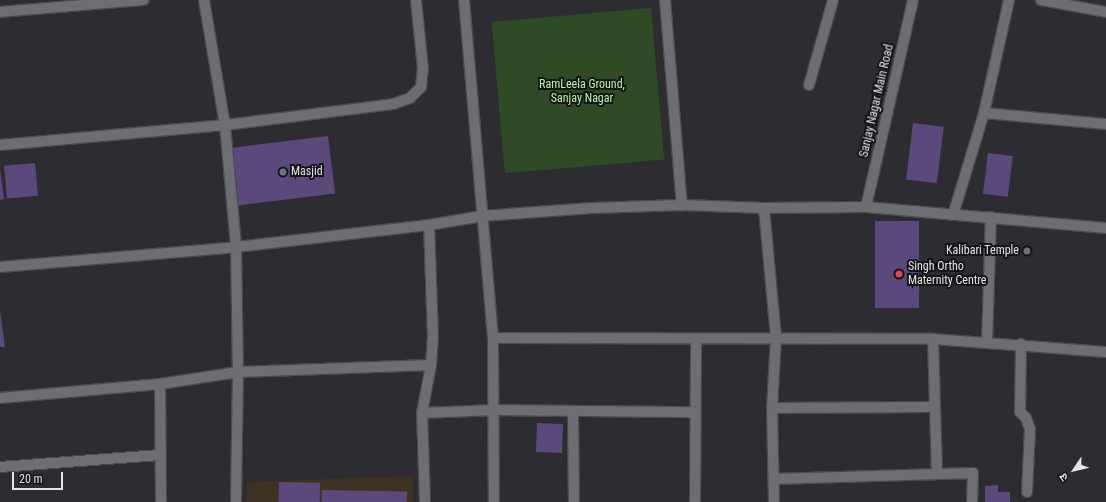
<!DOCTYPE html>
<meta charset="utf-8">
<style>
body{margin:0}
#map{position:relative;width:1106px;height:502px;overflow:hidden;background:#2d2c31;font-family:"Roboto Condensed","Noto Sans Devanagari",sans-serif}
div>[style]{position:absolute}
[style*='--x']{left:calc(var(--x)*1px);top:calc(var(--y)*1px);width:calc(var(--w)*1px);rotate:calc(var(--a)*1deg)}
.education>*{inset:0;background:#3e3323}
.green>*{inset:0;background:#2e4b26;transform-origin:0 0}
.building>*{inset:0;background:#5c497c;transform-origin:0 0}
.roads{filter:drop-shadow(1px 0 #4b4b4f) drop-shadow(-1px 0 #4b4b4f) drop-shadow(0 1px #4b4b4f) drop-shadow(0 -1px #4b4b4f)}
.minor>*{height:10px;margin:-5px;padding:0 5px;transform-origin:5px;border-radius:5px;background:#6d6d72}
.dots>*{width:11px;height:11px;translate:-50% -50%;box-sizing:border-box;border:2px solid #151517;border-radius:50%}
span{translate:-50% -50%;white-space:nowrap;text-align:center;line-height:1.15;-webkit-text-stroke:4px #151517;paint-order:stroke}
.park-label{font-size:12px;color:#b9f3a9}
.street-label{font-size:12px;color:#e4e3e7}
.poi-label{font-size:12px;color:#e4e3e7}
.left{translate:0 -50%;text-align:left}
.right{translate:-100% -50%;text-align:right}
.north{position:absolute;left:1054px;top:450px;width:40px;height:40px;-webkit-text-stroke:3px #151517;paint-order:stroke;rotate:235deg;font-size:11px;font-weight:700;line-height:16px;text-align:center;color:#e4e3e7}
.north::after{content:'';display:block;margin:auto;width:14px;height:18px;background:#e4e3e7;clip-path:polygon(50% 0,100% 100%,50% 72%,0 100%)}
.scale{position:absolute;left:12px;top:472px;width:51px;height:18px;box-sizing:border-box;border:2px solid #e4e3e7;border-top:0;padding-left:5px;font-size:12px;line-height:14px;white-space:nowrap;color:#e4e3e7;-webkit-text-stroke:3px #151517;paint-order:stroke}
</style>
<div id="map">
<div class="education">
<i style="clip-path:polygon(413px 476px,413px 502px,247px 502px,247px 482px)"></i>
</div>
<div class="green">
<i style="left:651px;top:8px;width:152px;height:160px;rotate:85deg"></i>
</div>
<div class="building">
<i style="left:913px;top:123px;width:31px;height:57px;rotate:7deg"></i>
<i style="left:328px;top:136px;width:58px;height:100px;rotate:83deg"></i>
<i style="left:988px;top:153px;width:25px;height:41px;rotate:7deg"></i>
<i style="left:35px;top:163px;width:33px;height:31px;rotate:85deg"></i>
<i style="clip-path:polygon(0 169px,4px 199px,0 200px)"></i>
<i style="left:875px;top:221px;width:44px;height:87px"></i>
<i style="clip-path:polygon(0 310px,5px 347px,0 347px)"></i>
<i style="left:537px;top:423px;width:26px;height:29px;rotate:2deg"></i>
<i style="left:279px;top:482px;width:41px;height:20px;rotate:1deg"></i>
<i style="clip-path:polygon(998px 485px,998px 492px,1010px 492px,1010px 502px,985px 502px,985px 486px)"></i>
<i style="left:322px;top:490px;width:85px;height:12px;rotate:1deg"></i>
</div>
<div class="roads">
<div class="minor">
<i style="--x:204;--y:0;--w:127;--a:80.5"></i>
<i style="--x:225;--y:125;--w:122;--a:84.8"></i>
<i style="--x:236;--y:247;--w:125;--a:89.1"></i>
<i style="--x:238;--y:372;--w:130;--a:90.9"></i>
<i style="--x:464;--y:0;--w:339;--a:85.1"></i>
<i style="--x:493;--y:338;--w:164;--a:89.7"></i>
<i style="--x:665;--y:0;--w:206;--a:85.3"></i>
<i style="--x:1041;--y:0;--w:66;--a:10.5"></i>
<i style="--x:0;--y:12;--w:144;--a:-4.8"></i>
<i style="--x:809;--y:85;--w:88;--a:-74.2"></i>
<i style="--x:984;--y:113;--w:122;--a:5.2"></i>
<i style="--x:0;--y:145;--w:226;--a:-5.1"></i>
<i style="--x:225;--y:125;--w:169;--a:-7.1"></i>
<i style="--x:393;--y:104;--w:18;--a:-19"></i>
<i style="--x:410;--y:98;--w:16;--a:-45"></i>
<i style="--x:421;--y:87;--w:18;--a:-84"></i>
<i style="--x:423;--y:69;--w:69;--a:-95.8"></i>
<i style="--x:866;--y:207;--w:212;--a:-77.2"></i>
<i style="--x:764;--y:208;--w:130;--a:84.7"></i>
<i style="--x:776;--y:337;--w:71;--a:93.2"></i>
<i style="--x:772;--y:408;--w:94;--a:88.8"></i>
<i style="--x:953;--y:215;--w:107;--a:-73.1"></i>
<i style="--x:984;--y:113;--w:116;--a:-77.5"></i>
<i style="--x:0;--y:267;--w:237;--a:-4.8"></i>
<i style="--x:236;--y:247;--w:194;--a:-6.5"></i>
<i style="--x:429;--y:225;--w:54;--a:-9.6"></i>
<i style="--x:482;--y:216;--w:110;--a:-4.2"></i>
<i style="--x:592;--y:208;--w:90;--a:-1.9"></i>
<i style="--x:682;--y:205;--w:82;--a:2.1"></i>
<i style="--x:764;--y:208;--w:102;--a:-0.6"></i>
<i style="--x:866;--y:207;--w:241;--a:5"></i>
<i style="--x:493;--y:338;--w:440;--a:0.1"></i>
<i style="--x:933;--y:339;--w:173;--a:4.3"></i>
<i style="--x:933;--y:339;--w:134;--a:88.3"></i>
<i style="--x:987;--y:343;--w:126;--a:-88.2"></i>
<i style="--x:1021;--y:344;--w:68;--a:90.8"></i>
<i style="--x:1020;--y:412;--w:8;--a:45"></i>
<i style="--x:1026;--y:418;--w:12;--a:70"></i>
<i style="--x:1030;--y:429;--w:63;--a:92.7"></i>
<i style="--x:160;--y:384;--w:118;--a:89.5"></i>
<i style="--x:0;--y:398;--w:161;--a:-5"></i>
<i style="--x:160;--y:384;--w:79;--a:-8.7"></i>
<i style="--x:238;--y:372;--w:193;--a:-2.1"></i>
<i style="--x:772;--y:408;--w:162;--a:-0.4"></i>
<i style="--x:573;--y:412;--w:90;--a:89.4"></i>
<i style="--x:422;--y:413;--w:73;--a:-2.4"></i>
<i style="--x:495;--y:410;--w:199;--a:0.6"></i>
<i style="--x:0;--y:467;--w:161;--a:-4.3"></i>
<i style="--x:774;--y:479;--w:199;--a:-1.7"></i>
<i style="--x:973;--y:473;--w:29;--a:92"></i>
<i style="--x:425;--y:502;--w:89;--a:-91.9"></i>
<i style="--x:422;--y:413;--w:49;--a:-79.4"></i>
<i style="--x:431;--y:365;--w:27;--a:-86"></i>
<i style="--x:433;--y:338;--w:113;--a:-92"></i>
<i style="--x:695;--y:502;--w:163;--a:-89.6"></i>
</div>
</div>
<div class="dots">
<i style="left:283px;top:172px;background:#6b7280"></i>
<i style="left:1027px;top:251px;background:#6b7280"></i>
<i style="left:899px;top:274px;background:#e0444e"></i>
</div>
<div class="park-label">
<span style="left:582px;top:92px">RamLeela Ground,<br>Sanjay Nagar</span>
</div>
<div class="street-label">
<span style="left:877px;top:101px;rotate:-77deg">Sanjay Nagar Main Road</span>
</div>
<div class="poi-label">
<span class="left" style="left:291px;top:172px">Masjid</span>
<span class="right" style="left:1019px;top:251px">Kalibari Temple</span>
<span class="left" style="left:908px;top:274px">Singh Ortho<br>Maternity Centre</span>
</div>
<div class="north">उ</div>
<div class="scale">20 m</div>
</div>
